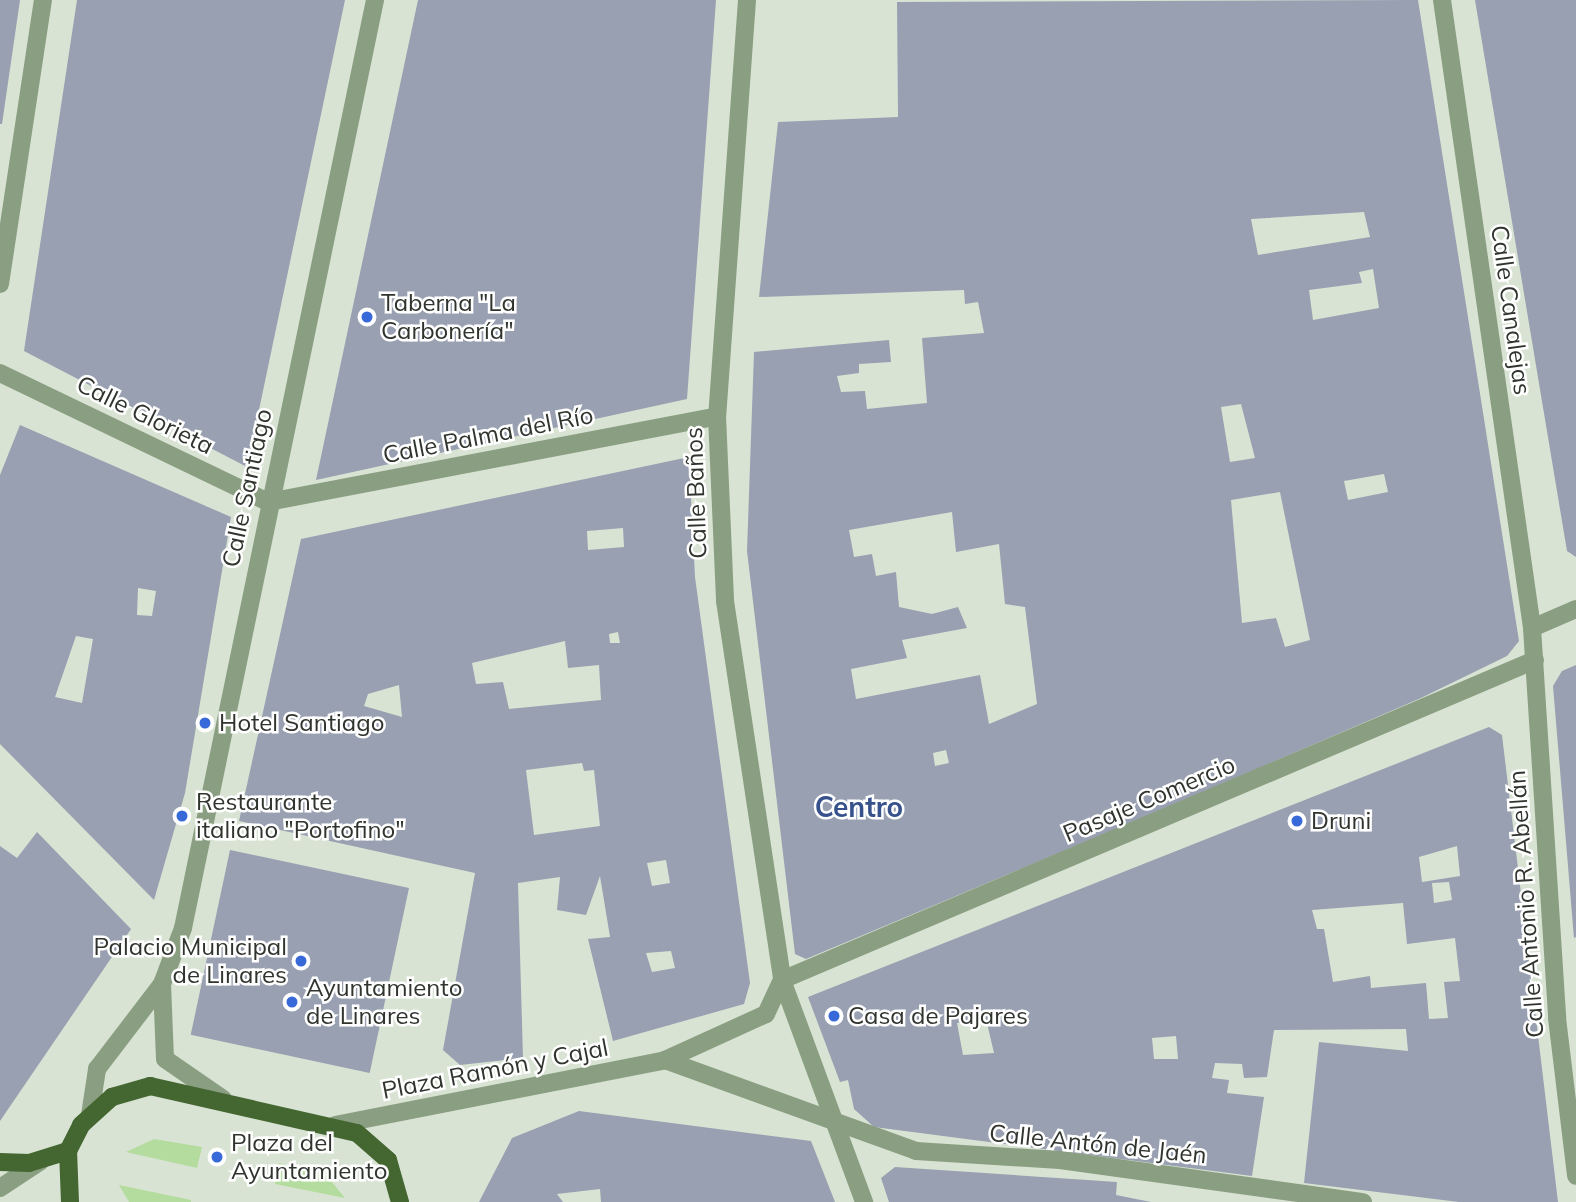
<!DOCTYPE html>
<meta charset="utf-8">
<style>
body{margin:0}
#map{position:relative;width:1576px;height:1202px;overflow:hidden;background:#d8e3d3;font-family:Mulish,sans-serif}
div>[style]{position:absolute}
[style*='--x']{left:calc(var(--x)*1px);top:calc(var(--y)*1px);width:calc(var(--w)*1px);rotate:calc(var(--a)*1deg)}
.green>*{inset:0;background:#b4dc9f}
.building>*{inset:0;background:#98a0b1;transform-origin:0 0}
.minor>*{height:18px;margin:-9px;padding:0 9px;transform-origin:9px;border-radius:9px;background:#8a9e81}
.major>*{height:18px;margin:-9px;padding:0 9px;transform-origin:9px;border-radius:9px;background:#446631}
.dots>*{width:19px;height:19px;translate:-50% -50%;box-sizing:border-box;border:4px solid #fff;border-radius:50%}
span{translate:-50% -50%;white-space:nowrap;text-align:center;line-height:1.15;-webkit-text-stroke:5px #fff;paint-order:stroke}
.poi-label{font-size:24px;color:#30342e}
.left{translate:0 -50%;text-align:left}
.right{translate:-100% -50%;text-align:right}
.street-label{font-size:24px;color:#30342e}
.quarter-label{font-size:28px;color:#36518b;font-weight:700}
</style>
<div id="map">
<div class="green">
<i style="clip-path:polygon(154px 1139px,202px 1147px,197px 1168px,126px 1152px)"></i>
<i style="clip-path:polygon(279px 1163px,327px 1176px,345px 1198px,275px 1184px)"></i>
<i style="clip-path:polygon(119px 1185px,191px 1200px,191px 1202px,129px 1202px)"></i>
</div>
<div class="building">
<i style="clip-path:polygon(0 0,20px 0,2px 124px,0 124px)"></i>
<i style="clip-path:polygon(77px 0,345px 0,247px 467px,24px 351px)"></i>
<i style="clip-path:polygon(418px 0,716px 0,687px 399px,316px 480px)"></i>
<i style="clip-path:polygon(evenodd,1418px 0,1519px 641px,1507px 656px,1421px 698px,1178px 803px,806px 959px,795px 954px,747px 551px,754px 352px,889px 340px,891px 362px,859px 364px,859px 373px,837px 376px,841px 392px,865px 391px,867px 409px,927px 403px,922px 338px,984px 333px,978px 302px,965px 304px,964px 290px,759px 297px,778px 122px,898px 117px,897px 2px,1418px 0,1364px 212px,1370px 237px,1258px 255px,1251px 219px,1364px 212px,1418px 0,1373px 269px,1379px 308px,1313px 320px,1309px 290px,1362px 283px,1359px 272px,1373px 269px,1418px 0,1241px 404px,1255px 458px,1230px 462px,1221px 407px,1241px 404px,1418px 0,1384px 474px,1388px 492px,1348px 500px,1344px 481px,1384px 474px,1418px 0,1280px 492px,1310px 640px,1285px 647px,1276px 618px,1242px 623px,1231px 500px,1280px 492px,1418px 0,952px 512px,956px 552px,999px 544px,1005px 604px,1025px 607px,1037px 704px,989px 724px,980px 675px,856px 699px,851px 669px,907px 658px,902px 640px,967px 628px,958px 607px,932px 614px,899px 607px,896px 572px,876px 576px,872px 554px,854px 557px,849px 530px,952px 512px,1418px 0,946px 750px,949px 763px,935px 766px,933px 753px,946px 750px)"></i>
<i style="clip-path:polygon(1475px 0,1576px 0,1576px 557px,1567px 551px)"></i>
<i style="clip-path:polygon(evenodd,20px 425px,231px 517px,185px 793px,154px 900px,0 744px,0 475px,20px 425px,138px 588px,156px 591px,152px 616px,137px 615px,138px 588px,20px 425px,76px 636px,93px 639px,82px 703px,55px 697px,76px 636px)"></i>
<i style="clip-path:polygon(evenodd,689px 457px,695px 577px,750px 983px,744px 1004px,613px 1041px,588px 939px,610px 937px,600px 876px,586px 915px,557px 910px,560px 877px,518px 883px,523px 1058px,460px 1065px,443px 1050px,475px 873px,239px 821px,301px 539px,689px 457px,623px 528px,624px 547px,588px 550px,587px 531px,623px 528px,689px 457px,618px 632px,620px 643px,610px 643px,609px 634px,618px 632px,689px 457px,565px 641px,568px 668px,599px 665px,601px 700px,509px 709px,503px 682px,476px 684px,472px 663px,565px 641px,689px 457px,399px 685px,402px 717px,364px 706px,368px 694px,399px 685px,689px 457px,582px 763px,584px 771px,594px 770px,600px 826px,534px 835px,526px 770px,582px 763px,689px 457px,666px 860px,670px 883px,652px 886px,647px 863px,666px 860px,689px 457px,671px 951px,675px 968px,652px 972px,646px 953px,671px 951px)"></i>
<i style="clip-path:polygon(1576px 665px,1576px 937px,1574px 938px,1553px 686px,1562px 671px)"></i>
<i style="clip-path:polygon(evenodd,1489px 727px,1502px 735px,1558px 1202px,1459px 1202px,1304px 1183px,1319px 1042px,1408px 1051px,1406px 1029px,1274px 1030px,1267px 1077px,1244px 1078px,1242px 1064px,1215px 1063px,1212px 1078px,1229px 1080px,1227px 1093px,1264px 1097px,1252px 1176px,874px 1127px,854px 1109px,848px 1080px,840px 1082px,808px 997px,1489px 727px,1457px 846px,1460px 876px,1422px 882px,1419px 857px,1457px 846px,1489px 727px,1449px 882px,1452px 900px,1434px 903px,1432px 883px,1449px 882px,1489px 727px,1403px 903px,1407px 944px,1455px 938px,1460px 981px,1444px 982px,1448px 1018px,1429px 1019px,1426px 983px,1371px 988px,1370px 976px,1333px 982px,1324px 929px,1317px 929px,1312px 910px,1403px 903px,1489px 727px,986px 1019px,994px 1053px,963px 1055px,957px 1023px,986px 1019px,1489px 727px,1176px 1036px,1178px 1059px,1154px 1059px,1152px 1038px,1176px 1036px)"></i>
<i style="clip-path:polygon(37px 832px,131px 929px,0 1121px,0 846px,17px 858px)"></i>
<i style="left:230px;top:850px;width:183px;height:189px;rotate:12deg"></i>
<i style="clip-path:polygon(579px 1111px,811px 1141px,835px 1202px,601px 1202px,600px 1189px,557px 1194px,563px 1202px,479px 1202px,512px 1138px)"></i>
<i style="clip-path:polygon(895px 1167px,1117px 1182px,1116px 1195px,1151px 1202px,889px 1202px,881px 1178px)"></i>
</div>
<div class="minor">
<i style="--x:747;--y:0;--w:417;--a:94.1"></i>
<i style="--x:717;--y:416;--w:185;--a:87.5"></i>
<i style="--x:725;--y:601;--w:383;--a:81.4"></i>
<i style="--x:782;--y:980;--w:237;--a:69.7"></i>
<i style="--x:1442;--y:0;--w:634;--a:81.84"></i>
<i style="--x:1532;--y:628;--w:391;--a:86.3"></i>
<i style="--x:1557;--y:1018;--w:159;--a:83.1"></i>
<i style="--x:0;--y:284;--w:287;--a:-81.4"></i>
<i style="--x:0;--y:373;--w:297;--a:25.7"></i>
<i style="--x:268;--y:502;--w:457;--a:-10.8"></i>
<i style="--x:1532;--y:628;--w:48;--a:-23.4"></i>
<i style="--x:782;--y:980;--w:818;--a:-23.02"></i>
<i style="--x:665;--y:1060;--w:267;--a:19.9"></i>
<i style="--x:916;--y:1151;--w:144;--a:3.6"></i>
<i style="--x:1060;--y:1160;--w:306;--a:7.9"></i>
<i style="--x:223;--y:1099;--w:70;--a:-145.4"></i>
<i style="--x:165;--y:1059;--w:75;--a:-92.3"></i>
<i style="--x:162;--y:984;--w:60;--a:-69.4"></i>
<i style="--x:183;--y:928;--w:948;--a:-78.31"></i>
<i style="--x:90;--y:1115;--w:47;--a:-81.3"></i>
<i style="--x:97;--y:1069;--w:107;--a:-52.6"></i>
<i style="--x:335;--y:1125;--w:336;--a:-11.1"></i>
<i style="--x:665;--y:1060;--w:111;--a:-24.5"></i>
<i style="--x:766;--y:1014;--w:38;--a:-65"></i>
<i style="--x:0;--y:1188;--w:49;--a:-33.4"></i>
</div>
<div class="major">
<i style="--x:0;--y:1162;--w:29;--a:2"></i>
<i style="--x:29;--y:1163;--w:41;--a:-17.1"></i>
<i style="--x:70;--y:1202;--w:51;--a:-92.2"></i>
<i style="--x:68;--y:1151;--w:29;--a:-63"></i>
<i style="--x:81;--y:1125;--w:42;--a:-42.1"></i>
<i style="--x:112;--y:1097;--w:40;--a:-16"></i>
<i style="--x:150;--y:1086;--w:212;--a:12.8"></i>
<i style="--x:357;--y:1133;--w:41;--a:41.1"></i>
<i style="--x:388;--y:1160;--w:44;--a:74.1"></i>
</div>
<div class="dots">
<i style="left:367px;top:317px;background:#3869d9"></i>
<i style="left:205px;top:723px;background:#3869d9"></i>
<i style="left:182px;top:816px;background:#3869d9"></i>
<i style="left:1297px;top:821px;background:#3869d9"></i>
<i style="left:301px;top:961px;background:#3869d9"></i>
<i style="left:292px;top:1002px;background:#3869d9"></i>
<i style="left:834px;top:1016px;background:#3869d9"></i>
<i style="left:217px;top:1157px;background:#3869d9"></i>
</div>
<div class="poi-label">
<span class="left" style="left:381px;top:317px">Taberna "La<br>Carbonería"</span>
<span class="left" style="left:219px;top:723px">Hotel Santiago</span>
<span class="left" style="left:196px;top:816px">Restaurante<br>italiano "Portofino"</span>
<span class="left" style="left:1311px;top:821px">Druni</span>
<span class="right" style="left:287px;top:961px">Palacio Municipal<br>de Linares</span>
<span class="left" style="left:306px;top:1002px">Ayuntamiento<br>de Linares</span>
<span class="left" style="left:848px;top:1016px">Casa de Pajares</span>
<span class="left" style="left:231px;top:1157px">Plaza del<br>Ayuntamiento</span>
</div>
<div class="street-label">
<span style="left:1511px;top:310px;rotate:82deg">Calle Canalejas</span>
<span style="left:145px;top:415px;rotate:26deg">Calle Glorieta</span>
<span style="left:488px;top:435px;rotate:-11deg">Calle Palma del Río</span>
<span style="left:247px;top:488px;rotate:-78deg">Calle Santiago</span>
<span style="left:696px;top:493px;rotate:-92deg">Calle Baños</span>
<span style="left:1149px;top:799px;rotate:-23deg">Pasaje Comercio</span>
<span style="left:1526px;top:904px;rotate:-94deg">Calle Antonio R. Abellán</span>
<span style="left:495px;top:1069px;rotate:-11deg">Plaza Ramón y Cajal</span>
<span style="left:1098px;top:1144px;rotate:6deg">Calle Antón de Jaén</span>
</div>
<div class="quarter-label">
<span style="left:859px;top:807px">Centro</span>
</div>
</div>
